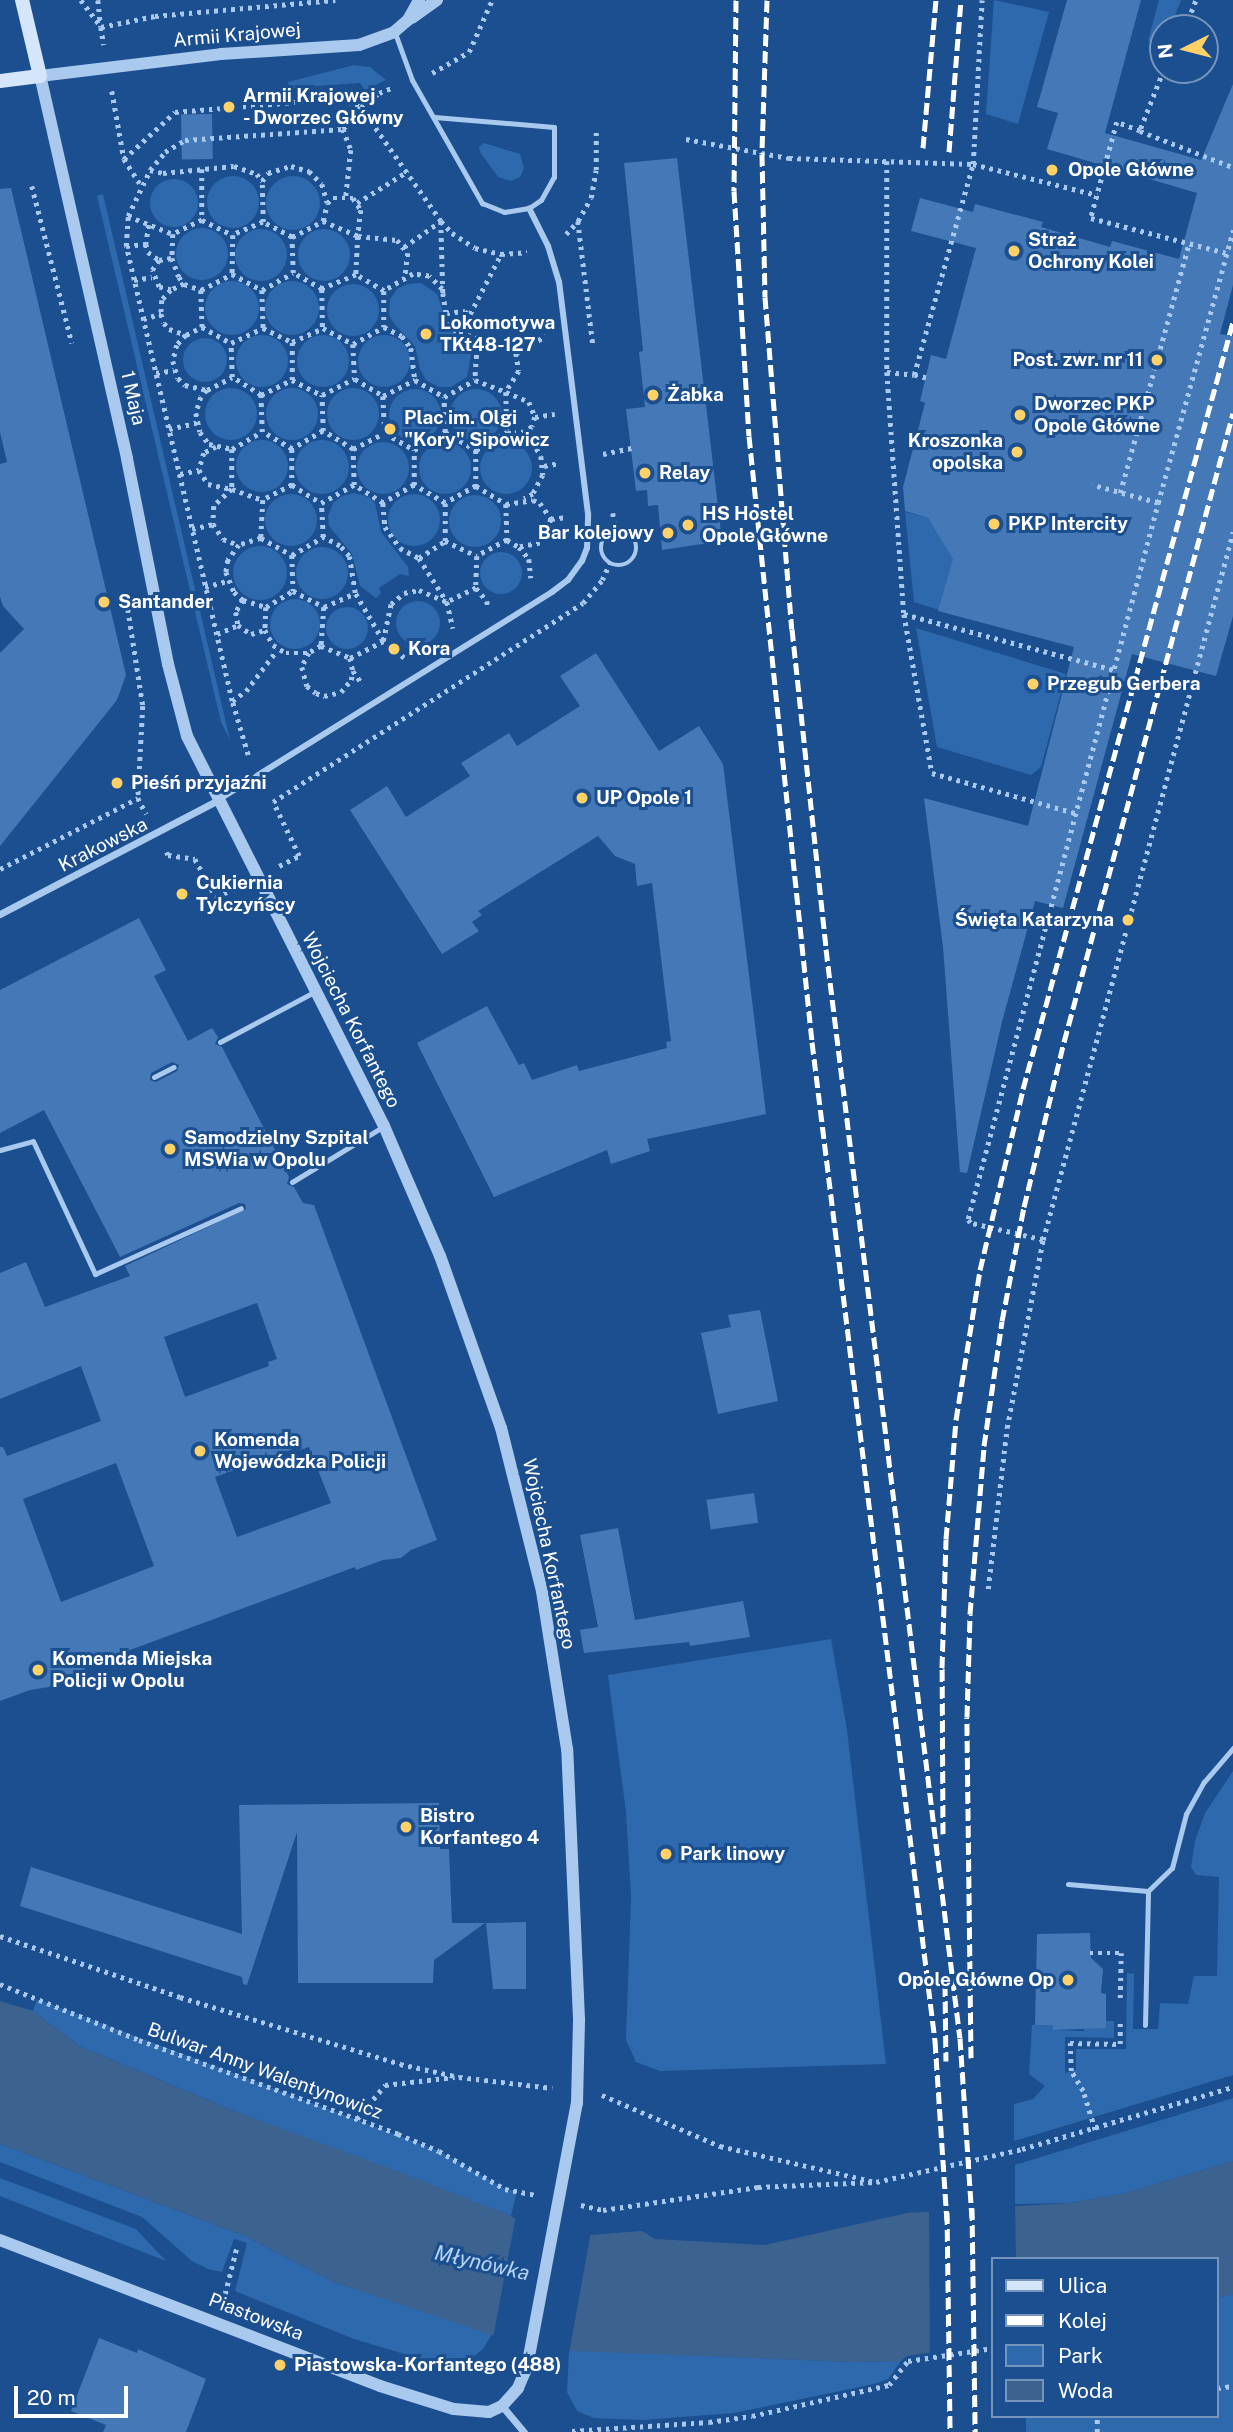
<!DOCTYPE html>
<meta charset="utf-8">
<style>
body{margin:0}
#map{position:relative;width:1233px;height:2432px;overflow:hidden;background:#1b4f8f;font-family:"Public Sans",sans-serif}
div>[style]{position:absolute}
[style*='--x']{left:calc(var(--x)*1px);top:calc(var(--y)*1px);width:calc(var(--w)*1px);rotate:calc(var(--a)*1deg)}
.green>*{inset:0;background:#2e69ad}
.round{border-radius:50%}
.water>*{inset:0;background:#3c6290}
.pier>*{inset:0;background:#1b4f8f}
.building>*{inset:0;background:#4478b7;transform-origin:0 0}
.path>*{height:4.5px;margin-top:-2.25px;transform-origin:0;background:repeating-linear-gradient(90deg,#a9c9ee 0 3.5px,transparent 0 8.5px)}
.path>.ring{margin:-2.25px;padding:0;box-sizing:content-box;background:none;border:4.5px solid #a9c9ee;border-radius:50%}
.service>*{height:5px;margin:-2.5px;padding:0 2.5px;transform-origin:2.5px;border-radius:2.5px;background:#a9c9ee}
.pedestrian>*{height:6px;margin:-3px;padding:0 3px;transform-origin:3px;border-radius:3px;background:#a9c9ee}
.minor>*{height:7px;margin:-3.5px;padding:0 3.5px;transform-origin:3.5px;border-radius:3.5px;background:#a9c9ee}
.tertiary>*{height:12px;margin:-6px;padding:0 6px;transform-origin:6px;border-radius:6px;background:#a9c9ee}
.secondary>*{height:14px;margin:-7px;padding:0 7px;transform-origin:7px;border-radius:7px;background:#d6e6fa}
.rail>*{height:5px;margin-top:-2.5px;transform-origin:0;background:repeating-linear-gradient(90deg,#fff 0 12px,transparent 0 17px)}
.dots>*{width:19px;height:19px;translate:-50% -50%;box-sizing:border-box;border:4px solid #1b4f8f;border-radius:50%}
span{translate:-50% -50%;white-space:nowrap;text-align:center;line-height:1.15;-webkit-text-stroke:6px #1b4f8f;paint-order:stroke}
.street-label{font-size:19px;color:#fff}
.poi-label{font-size:19px;color:#fff;font-weight:700}
.left{translate:0 -50%;text-align:left}
.right{translate:-100% -50%;text-align:right}
.water-label{font-size:21px;color:#b5d3f5;font-style:italic}
.legend{position:absolute;left:991px;top:2257px;width:228px;height:161px;box-sizing:border-box;background:#1b4f8f;border:2px solid #7695bc;margin:0;padding:9px 12px;list-style:none;font-size:21px;color:#fff}
.legend li{display:flex;align-items:center;gap:14px;height:35px}
.legend b{width:35px;border:2px solid #7695bc}
.north{position:absolute;left:1149px;top:14px;width:70px;height:70px;box-sizing:border-box;background:#1b4f8f;border:2px solid #7695bc;border-radius:50%;rotate:264deg;font-size:19px;font-weight:700;line-height:28px;text-align:center;color:#fff}
.north::after{content:'';display:block;margin:auto;width:24px;height:32px;background:#ffd166;clip-path:polygon(50% 0,100% 100%,50% 72%,0 100%)}
.scale{position:absolute;left:14px;top:2386px;width:114px;height:32px;box-sizing:border-box;border:4px solid #fff;border-top:0;padding-left:9px;font-size:21px;line-height:24px;white-space:nowrap;color:#fff;-webkit-text-stroke:5px #1b4f8f;paint-order:stroke}
</style>
<div id="map">
<div class="green">
<i style="clip-path:polygon(994px 0,1049px 12px,1018px 124px,986px 114px)"></i>
<i style="clip-path:polygon(1159px 0,1181px 0,1170px 28px,1163px 28px,1163px 46px,1148px 41px)"></i>
<i style="clip-path:polygon(354px 65px,370px 67px,386px 80px,365px 90px,360px 83px,289px 88px,288px 82px)"></i>
<i style="clip-path:polygon(484px 143px,520px 154px,524px 168px,520px 177px,511px 181px,498px 177px,480px 152px,479px 147px)"></i>
<i class="round" style="left:207px;top:176px;width:52px;height:52px"></i>
<i class="round" style="left:266px;top:176px;width:54px;height:54px"></i>
<i class="round" style="left:150px;top:179px;width:48px;height:48px"></i>
<i style="clip-path:polygon(103px 194px,230px 740px,221px 722px,97px 196px)"></i>
<i class="round" style="left:176px;top:228px;width:52px;height:52px"></i>
<i class="round" style="left:298px;top:229px;width:52px;height:52px"></i>
<i class="round" style="left:235px;top:229px;width:52px;height:52px"></i>
<i class="round" style="left:205px;top:281px;width:54px;height:54px"></i>
<i class="round" style="left:265px;top:281px;width:54px;height:54px"></i>
<i style="clip-path:polygon(421px 283px,437px 294px,448px 327px,464px 342px,471px 355px,467px 377px,451px 387px,439px 387px,426px 380px,420px 369px,415px 346px,395px 325px,389px 315px,390px 299px,397px 289px,407px 284px)"></i>
<i class="round" style="left:327px;top:284px;width:52px;height:52px"></i>
<i class="round" style="left:297px;top:335px;width:52px;height:52px"></i>
<i class="round" style="left:358px;top:335px;width:52px;height:52px"></i>
<i class="round" style="left:236px;top:335px;width:52px;height:52px"></i>
<i class="round" style="left:183px;top:338px;width:44px;height:44px"></i>
<i class="round" style="left:327px;top:388px;width:52px;height:52px"></i>
<i class="round" style="left:205px;top:388px;width:52px;height:52px"></i>
<i class="round" style="left:266px;top:388px;width:52px;height:52px"></i>
<i class="round" style="left:450px;top:389px;width:52px;height:52px"></i>
<i class="round" style="left:389px;top:389px;width:52px;height:52px"></i>
<i class="round" style="left:236px;top:440px;width:52px;height:52px"></i>
<i class="round" style="left:295px;top:440px;width:54px;height:54px"></i>
<i class="round" style="left:480px;top:442px;width:52px;height:52px"></i>
<i class="round" style="left:357px;top:442px;width:52px;height:52px"></i>
<i class="round" style="left:419px;top:442px;width:52px;height:52px"></i>
<i style="clip-path:polygon(354px 493px,369px 497px,375px 503px,381px 532px,408px 567px,409px 576px,400px 574px,379px 588px,381px 593px,376px 598px,360px 586px,352px 554px,329px 526px,328px 516px,333px 503px,342px 496px)"></i>
<i class="round" style="left:265px;top:494px;width:52px;height:52px"></i>
<i class="round" style="left:388px;top:494px;width:52px;height:52px"></i>
<i class="round" style="left:449px;top:495px;width:52px;height:52px"></i>
<i style="clip-path:polygon(905px 512px,928px 518px,954px 557px,939px 610px,914px 602px)"></i>
<i class="round" style="left:233px;top:546px;width:54px;height:54px"></i>
<i class="round" style="left:296px;top:547px;width:52px;height:52px"></i>
<i class="round" style="left:480px;top:552px;width:42px;height:42px"></i>
<i class="round" style="left:270px;top:599px;width:50px;height:50px"></i>
<i class="round" style="left:396px;top:601px;width:44px;height:44px"></i>
<i class="round" style="left:326px;top:607px;width:42px;height:42px"></i>
<i style="clip-path:polygon(916px 628px,1066px 674px,1041px 767px,1031px 775px,937px 747px)"></i>
<i style="clip-path:polygon(831px 1639px,847px 1730px,886px 2064px,660px 2071px,636px 2062px,626px 2040px,631px 1896px,626px 1812px,608px 1675px)"></i>
<i style="clip-path:polygon(1233px 1771px,1233px 2075px,1014px 2141px,1014px 2104px,1033px 2099px,1045px 2086px,1029px 2074px,1032px 2025px,1053px 2025px,1054px 2030px,1084px 2031px,1085px 2028px,1105px 2028px,1106px 2021px,1114px 2021px,1114px 2038px,1065px 2037px,1065px 2073px,1076px 2070px,1076px 2049px,1126px 2049px,1127px 1973px,1134px 1974px,1133px 2029px,1158px 2029px,1160px 2003px,1188px 2004px,1194px 1976px,1217px 1976px,1219px 1877px,1196px 1875px,1191px 1867px,1195px 1841px,1205px 1813px)"></i>
<i style="clip-path:polygon(37px 1999px,439px 2151px,505px 2189px,517px 2191px,511px 2216px,237px 2112px,79px 2046px,33px 2011px)"></i>
<i style="clip-path:polygon(1233px 2098px,1233px 2161px,1126px 2193px,1069px 2203px,1015px 2204px,1015px 2165px)"></i>
<i style="clip-path:polygon(0 2144px,245px 2236px,334px 2282px,492px 2334px,483px 2349px,472px 2358px,459px 2364px,441px 2365px,354px 2339px,235px 2291px,247px 2243px,234px 2239px,222px 2272px,208px 2269px,192px 2261px,142px 2217px,0 2162px)"></i>
<i style="clip-path:polygon(0 2178px,136px 2229px,166px 2261px,0 2196px)"></i>
<i style="clip-path:polygon(1233px 2294px,1233px 2432px,1026px 2432px,1026px 2416px,1217px 2416px,1217px 2298px)"></i>
<i style="clip-path:polygon(569px 2350px,852px 2362px,901px 2361px,888px 2379px,874px 2384px,734px 2413px,643px 2420px,594px 2418px,577px 2411px,567px 2392px)"></i>
</div>
<div class="water">
<i style="clip-path:polygon(0 2001px,33px 2011px,79px 2046px,237px 2112px,400px 2172px,511px 2216px,531px 2227px,576px 2236px,642px 2231px,655px 2239px,765px 2245px,907px 2213px,1069px 2203px,1126px 2193px,1233px 2161px,1233px 2294px,1217px 2298px,1217px 2259px,993px 2259px,993px 2343px,907px 2356px,901px 2361px,852px 2362px,573px 2351px,510px 2341px,334px 2282px,245px 2236px,0 2144px)"></i>
</div>
<div class="pier">
<i style="clip-path:polygon(1015px 2201px,1016px 2259px,993px 2259px,993px 2346px,930px 2356px,929px 2208px)"></i>
<i style="clip-path:polygon(516px 2215px,532px 2224px,576px 2232px,591px 2231px,569px 2354px,493px 2338px)"></i>
</div>
<div class="building">
<i style="clip-path:polygon(1067px 0,1141px 0,1105px 133px,1201px 160px,1233px 84px,1233px 285px,1220px 334px,1233px 336px,1233px 616px,1216px 676px,1132px 654px,1063px 908px,1035px 901px,1002px 1022px,967px 1173px,960px 1172px,943px 947px,924px 798px,1028px 826px,1074px 647px,938px 611px,953px 559px,928px 518px,905px 511px,903px 487px,925px 403px,920px 401px,931px 355px,946px 359px,976px 248px,911px 231px,920px 198px,973px 212px,975px 204px,1043px 222px,1041px 227px,1110px 247px,1112px 241px,1179px 259px,1197px 193px,1047px 149px,1058px 113px,1037px 107px)"></i>
<i style="left:212px;top:114px;width:45px;height:31px;rotate:89deg"></i>
<i style="clip-path:polygon(677px 158px,722px 541px,662px 550px,658px 505px,648px 506px,647px 490px,636px 491px,626px 409px,645px 407px,639px 352px,643px 351px,624px 163px)"></i>
<i style="clip-path:polygon(11px 188px,126px 675px,117px 700px,0 846px,0 653px,24px 629px,3px 606px,0 597px,0 464px,7px 462px,0 432px,0 189px)"></i>
<i style="clip-path:polygon(596px 653px,659px 751px,699px 726px,723px 764px,766px 1114px,647px 1139px,650px 1151px,611px 1164px,607px 1150px,494px 1197px,417px 1043px,487px 1006px,519px 1065px,524px 1063px,532px 1080px,577px 1065px,579px 1071px,667px 1048px,666px 1042px,671px 1041px,652px 883px,637px 886px,635px 864px,615px 856px,598px 836px,478px 911px,482px 915px,472px 922px,479px 931px,442px 954px,350px 810px,387px 786px,406px 817px,470px 776px,461px 763px,509px 733px,517px 746px,580px 706px,560px 676px)"></i>
<i style="clip-path:polygon(evenodd,139px 918px,166px 970px,154px 976px,188px 1041px,212px 1028px,218px 1037px,215px 1044px,222px 1047px,289px 1177px,287px 1184px,294px 1187px,303px 1203px,314px 1205px,437px 1540px,411px 1550px,401px 1558px,383px 1560px,356px 1570px,355px 1567px,84px 1667px,85px 1669px,58px 1679px,49px 1687px,30px 1690px,0 1701px,0 1447px,3px 1447px,7px 1456px,101px 1421px,81px 1366px,0 1399px,0 1273px,26px 1262px,45px 1307px,130px 1276px,125px 1266px,246px 1209px,245px 1204px,239px 1203px,120px 1257px,44px 1110px,0 1133px,0 990px,139px 918px,172px 1062px,179px 1065px,177px 1071px,156px 1082px,150px 1080px,151px 1073px,172px 1062px,139px 918px,257px 1303px,277px 1359px,268px 1362px,269px 1366px,185px 1397px,164px 1337px,257px 1303px,139px 918px,299px 1447px,300px 1450px,309px 1447px,331px 1503px,237px 1537px,215px 1477px,299px 1447px,139px 918px,116px 1463px,154px 1566px,61px 1602px,23px 1499px,116px 1463px)"></i>
<i style="clip-path:polygon(760px 1310px,778px 1401px,718px 1414px,701px 1333px,731px 1327px,728px 1315px)"></i>
<i style="left:754px;top:1493px;width:30px;height:48px;rotate:82deg"></i>
<i style="clip-path:polygon(618px 1528px,635px 1620px,743px 1601px,750px 1637px,690px 1646px,689px 1642px,584px 1653px,580px 1630px,598px 1627px,580px 1535px)"></i>
<i style="clip-path:polygon(439px 1803px,440px 1849px,449px 1849px,452px 1923px,485px 1923px,434px 1960px,433px 1983px,298px 1983px,297px 1832px,247px 1985px,243px 1984px,242px 1977px,20px 1906px,31px 1867px,242px 1934px,239px 1805px)"></i>
<i style="clip-path:polygon(526px 1922px,526px 1989px,493px 1989px,486px 1923px)"></i>
<i style="clip-path:polygon(1090px 1933px,1091px 1958px,1103px 1969px,1101px 1993px,1106px 1994px,1106px 2028px,1053px 2030px,1053px 2025px,1035px 2025px,1037px 1934px)"></i>
<i style="clip-path:polygon(99px 2338px,137px 2353px,138px 2349px,206px 2379px,186px 2432px,103px 2432px,106px 2425px,71px 2411px)"></i>
</div>
<div class="path">
<i style="--x:81;--y:0;--w:34;--a:53"></i>
<i style="--x:101;--y:27;--w:18;--a:81"></i>
<i style="--x:98;--y:0;--w:27;--a:84"></i>
<i style="--x:101;--y:27;--w:55;--a:-11.5"></i>
<i style="--x:155;--y:16;--w:181;--a:-5.1"></i>
<i style="--x:1185;--y:28;--w:30;--a:-69"></i>
<i style="--x:1164;--y:70;--w:66;--a:111.5"></i>
<i style="--x:1140;--y:131;--w:100;--a:21.2"></i>
<i style="--x:432;--y:73;--w:43;--a:-29.6"></i>
<i style="--x:469;--y:52;--w:57;--a:-66.1"></i>
<i style="--x:112;--y:91;--w:69;--a:80"></i>
<i style="--x:124;--y:159;--w:33;--a:57"></i>
<i style="--x:343;--y:129;--w:22;--a:69"></i>
<i style="--x:351;--y:150;--w:46;--a:96.2"></i>
<i style="--x:1140;--y:131;--w:25;--a:-159"></i>
<i style="--x:1117;--y:122;--w:99;--a:105.2"></i>
<i style="--x:1091;--y:218;--w:139;--a:14.5"></i>
<i style="--x:686;--y:139;--w:105;--a:10.5"></i>
<i style="--x:789;--y:158;--w:184;--a:1.9"></i>
<i style="--x:973;--y:164;--w:164;--a:-86.9"></i>
<i style="--x:124;--y:159;--w:69;--a:-42.7"></i>
<i style="--x:175;--y:112;--w:166;--a:-4.8"></i>
<i style="--x:340;--y:98;--w:23;--a:23"></i>
<i style="--x:361;--y:107;--w:139;--a:54.9"></i>
<i style="--x:441;--y:221;--w:72;--a:88.4"></i>
<i style="--x:443;--y:293;--w:20;--a:81"></i>
<i style="--x:446;--y:313;--w:18;--a:63"></i>
<i style="--x:454;--y:329;--w:6;--a:39"></i>
<i style="--x:459;--y:333;--w:46;--a:13.7"></i>
<i style="--x:504;--y:344;--w:15;--a:37"></i>
<i style="--x:516;--y:353;--w:18;--a:81"></i>
<i style="--x:519;--y:371;--w:25;--a:122"></i>
<i style="--x:506;--y:392;--w:25;--a:23"></i>
<i style="--x:529;--y:402;--w:16;--a:68"></i>
<i style="--x:535;--y:417;--w:10;--a:107"></i>
<i style="--x:532;--y:427;--w:9;--a:144"></i>
<i style="--x:525;--y:432;--w:10;--a:174"></i>
<i style="--x:887;--y:161;--w:211;--a:90"></i>
<i style="--x:887;--y:372;--w:243;--a:86"></i>
<i style="--x:904;--y:614;--w:217;--a:14.9"></i>
<i style="--x:202;--y:169;--w:51;--a:90"></i>
<i style="--x:202;--y:220;--w:34;--a:26"></i>
<i style="--x:150;--y:170;--w:13;--a:13"></i>
<i style="--x:163;--y:173;--w:71;--a:-5.6"></i>
<i style="--x:234;--y:166;--w:24;--a:19"></i>
<i style="--x:257;--y:174;--w:9;--a:54"></i>
<i style="--x:32;--y:186;--w:162;--a:75.7"></i>
<i style="--x:357;--y:203;--w:60;--a:-32.1"></i>
<i style="--x:128;--y:216;--w:48;--a:21.8"></i>
<i style="--x:202;--y:220;--w:32;--a:154"></i>
<i style="--x:173;--y:234;--w:24;--a:92"></i>
<i style="--x:172;--y:258;--w:20;--a:70"></i>
<i style="--x:179;--y:277;--w:9;--a:54"></i>
<i style="--x:184;--y:284;--w:18;--a:19"></i>
<i style="--x:201;--y:290;--w:35;--a:-27"></i>
<i style="--x:323;--y:221;--w:18;--a:-77"></i>
<i style="--x:327;--y:203;--w:8;--a:-40"></i>
<i style="--x:333;--y:198;--w:20;--a:0"></i>
<i style="--x:353;--y:198;--w:14;--a:56"></i>
<i style="--x:361;--y:210;--w:26;--a:97"></i>
<i style="--x:358;--y:236;--w:39;--a:6"></i>
<i style="--x:397;--y:240;--w:17;--a:50"></i>
<i style="--x:408;--y:253;--w:24;--a:97"></i>
<i style="--x:578;--y:221;--w:125;--a:83.1"></i>
<i style="--x:263;--y:222;--w:33;--a:157"></i>
<i style="--x:233;--y:235;--w:39;--a:91"></i>
<i style="--x:232;--y:274;--w:34;--a:28"></i>
<i style="--x:262;--y:290;--w:35;--a:-29"></i>
<i style="--x:149;--y:225;--w:19;--a:99"></i>
<i style="--x:146;--y:244;--w:8;--a:76"></i>
<i style="--x:148;--y:252;--w:14;--a:36"></i>
<i style="--x:566;--y:234;--w:18;--a:-47"></i>
<i style="--x:578;--y:221;--w:26;--a:-61"></i>
<i style="--x:591;--y:198;--w:28;--a:-80"></i>
<i style="--x:596;--y:170;--w:40;--a:-90"></i>
<i style="--x:292;--y:237;--w:33;--a:-153"></i>
<i style="--x:263;--y:222;--w:41;--a:-91.4"></i>
<i style="--x:262;--y:181;--w:10;--a:-53"></i>
<i style="--x:268;--y:173;--w:24;--a:-17"></i>
<i style="--x:291;--y:166;--w:19;--a:16"></i>
<i style="--x:309;--y:171;--w:18;--a:45"></i>
<i style="--x:322;--y:184;--w:19;--a:74"></i>
<i style="--x:126;--y:246;--w:20;--a:-6"></i>
<i style="--x:404;--y:247;--w:45;--a:-35.1"></i>
<i style="--x:441;--y:221;--w:16;--a:47"></i>
<i style="--x:452;--y:233;--w:27;--a:33"></i>
<i style="--x:475;--y:248;--w:27;--a:13"></i>
<i style="--x:501;--y:254;--w:26;--a:-4"></i>
<i style="--x:134;--y:280;--w:18;--a:-9"></i>
<i style="--x:184;--y:284;--w:14;--a:155"></i>
<i style="--x:171;--y:290;--w:13;--a:132"></i>
<i style="--x:162;--y:300;--w:14;--a:94"></i>
<i style="--x:161;--y:314;--w:9;--a:72"></i>
<i style="--x:164;--y:323;--w:8;--a:50"></i>
<i style="--x:169;--y:329;--w:18;--a:19"></i>
<i style="--x:186;--y:335;--w:18;--a:-27"></i>
<i style="--x:322;--y:289;--w:33;--a:-151"></i>
<i style="--x:293;--y:273;--w:36;--a:-92"></i>
<i style="--x:292;--y:237;--w:35;--a:-27"></i>
<i style="--x:323;--y:221;--w:38;--a:23"></i>
<i style="--x:358;--y:236;--w:39;--a:93"></i>
<i style="--x:442;--y:289;--w:18;--a:-135"></i>
<i style="--x:429;--y:276;--w:16;--a:-173"></i>
<i style="--x:413;--y:274;--w:34;--a:150"></i>
<i style="--x:384;--y:291;--w:36;--a:90"></i>
<i style="--x:384;--y:327;--w:20;--a:27"></i>
<i style="--x:402;--y:336;--w:15;--a:53"></i>
<i style="--x:411;--y:348;--w:32;--a:83"></i>
<i style="--x:415;--y:380;--w:34;--a:30"></i>
<i style="--x:171;--y:290;--w:12;--a:-166"></i>
<i style="--x:159;--y:287;--w:18;--a:-112"></i>
<i style="--x:152;--y:270;--w:12;--a:-55"></i>
<i style="--x:159;--y:260;--w:13;--a:-9"></i>
<i style="--x:201;--y:290;--w:37;--a:88"></i>
<i style="--x:202;--y:327;--w:33;--a:29"></i>
<i style="--x:262;--y:290;--w:38;--a:88"></i>
<i style="--x:263;--y:328;--w:32;--a:26"></i>
<i style="--x:384;--y:291;--w:32;--a:-150"></i>
<i style="--x:356;--y:275;--w:37;--a:158"></i>
<i style="--x:322;--y:289;--w:39;--a:89"></i>
<i style="--x:323;--y:328;--w:34;--a:28"></i>
<i style="--x:353;--y:344;--w:35;--a:-29"></i>
<i style="--x:446;--y:313;--w:19;--a:-6"></i>
<i style="--x:465;--y:311;--w:11;--a:45"></i>
<i style="--x:473;--y:319;--w:20;--a:75"></i>
<i style="--x:478;--y:338;--w:42;--a:94.1"></i>
<i style="--x:470;--y:314;--w:68;--a:-62.7"></i>
<i style="--x:143;--y:319;--w:19;--a:-16"></i>
<i style="--x:186;--y:335;--w:13;--a:132"></i>
<i style="--x:177;--y:345;--w:16;--a:104"></i>
<i style="--x:173;--y:361;--w:18;--a:74"></i>
<i style="--x:178;--y:378;--w:10;--a:45"></i>
<i style="--x:185;--y:385;--w:23;--a:13"></i>
<i style="--x:207;--y:390;--w:28;--a:-27"></i>
<i style="--x:353;--y:344;--w:35;--a:87"></i>
<i style="--x:355;--y:379;--w:33;--a:31"></i>
<i style="--x:383;--y:396;--w:36;--a:-27"></i>
<i style="--x:1160;--y:349;--w:110;--a:-74.7"></i>
<i style="--x:516;--y:353;--w:34;--a:-30"></i>
<i style="--x:887;--y:372;--w:27;--a:6"></i>
<i style="--x:156;--y:373;--w:18;--a:-9"></i>
<i style="--x:926;--y:378;--w:12;--a:-166"></i>
<i style="--x:914;--y:375;--w:219;--a:-74.4"></i>
<i style="--x:973;--y:164;--w:128;--a:14"></i>
<i style="--x:292;--y:380;--w:38;--a:-90"></i>
<i style="--x:292;--y:342;--w:34;--a:-24"></i>
<i style="--x:207;--y:390;--w:9;--a:131"></i>
<i style="--x:201;--y:397;--w:17;--a:107"></i>
<i style="--x:196;--y:413;--w:19;--a:78"></i>
<i style="--x:200;--y:432;--w:15;--a:53"></i>
<i style="--x:209;--y:444;--w:24;--a:12"></i>
<i style="--x:232;--y:449;--w:34;--a:-30"></i>
<i style="--x:261;--y:395;--w:34;--a:-148"></i>
<i style="--x:232;--y:377;--w:34;--a:-92"></i>
<i style="--x:231;--y:343;--w:35;--a:-25"></i>
<i style="--x:383;--y:396;--w:37;--a:87"></i>
<i style="--x:535;--y:417;--w:20;--a:-9"></i>
<i style="--x:169;--y:429;--w:28;--a:-13"></i>
<i style="--x:323;--y:431;--w:36;--a:-92"></i>
<i style="--x:322;--y:395;--w:36;--a:-27"></i>
<i style="--x:445;--y:432;--w:36;--a:30"></i>
<i style="--x:476;--y:450;--w:36;--a:90"></i>
<i style="--x:476;--y:486;--w:35;--a:151"></i>
<i style="--x:445;--y:503;--w:36;--a:-150"></i>
<i style="--x:414;--y:485;--w:35;--a:-90"></i>
<i style="--x:414;--y:450;--w:36;--a:-30"></i>
<i style="--x:445;--y:432;--w:35;--a:-92"></i>
<i style="--x:444;--y:397;--w:35;--a:-29"></i>
<i style="--x:475;--y:380;--w:33;--a:21"></i>
<i style="--x:506;--y:392;--w:40;--a:88.6"></i>
<i style="--x:216;--y:447;--w:13;--a:153"></i>
<i style="--x:204;--y:453;--w:18;--a:106"></i>
<i style="--x:199;--y:470;--w:17;--a:57"></i>
<i style="--x:208;--y:484;--w:25;--a:12"></i>
<i style="--x:232;--y:489;--w:25;--a:137"></i>
<i style="--x:214;--y:506;--w:18;--a:93"></i>
<i style="--x:213;--y:524;--w:18;--a:56"></i>
<i style="--x:223;--y:539;--w:17;--a:21"></i>
<i style="--x:232;--y:449;--w:40;--a:90"></i>
<i style="--x:232;--y:489;--w:33;--a:20"></i>
<i style="--x:292;--y:449;--w:34;--a:-150"></i>
<i style="--x:262;--y:432;--w:37;--a:-92"></i>
<i style="--x:261;--y:395;--w:34;--a:-26"></i>
<i style="--x:292;--y:380;--w:34;--a:27"></i>
<i style="--x:353;--y:449;--w:35;--a:-149"></i>
<i style="--x:323;--y:431;--w:36;--a:150"></i>
<i style="--x:292;--y:449;--w:36;--a:90"></i>
<i style="--x:292;--y:485;--w:34;--a:32"></i>
<i style="--x:321;--y:503;--w:38;--a:-29"></i>
<i style="--x:476;--y:450;--w:36;--a:-30"></i>
<i style="--x:507;--y:432;--w:27;--a:20"></i>
<i style="--x:532;--y:441;--w:17;--a:59"></i>
<i style="--x:541;--y:456;--w:19;--a:84"></i>
<i style="--x:543;--y:475;--w:21;--a:118"></i>
<i style="--x:533;--y:494;--w:10;--a:151"></i>
<i style="--x:603;--y:454;--w:29;--a:-12"></i>
<i style="--x:544;--y:466;--w:16;--a:-11"></i>
<i style="--x:180;--y:474;--w:19;--a:-12"></i>
<i style="--x:292;--y:485;--w:33;--a:153"></i>
<i style="--x:263;--y:500;--w:38;--a:93"></i>
<i style="--x:261;--y:538;--w:35;--a:29"></i>
<i style="--x:292;--y:555;--w:36;--a:-30"></i>
<i style="--x:323;--y:537;--w:34;--a:-93"></i>
<i style="--x:414;--y:485;--w:36;--a:150"></i>
<i style="--x:383;--y:503;--w:24;--a:85"></i>
<i style="--x:385;--y:527;--w:26;--a:54"></i>
<i style="--x:400;--y:548;--w:21;--a:28"></i>
<i style="--x:419;--y:558;--w:31;--a:-33"></i>
<i style="--x:445;--y:541;--w:38;--a:-90"></i>
<i style="--x:476;--y:486;--w:35;--a:31"></i>
<i style="--x:506;--y:504;--w:36;--a:88"></i>
<i style="--x:507;--y:540;--w:34;--a:152"></i>
<i style="--x:1120;--y:493;--w:128;--a:-74.5"></i>
<i style="--x:383;--y:503;--w:34;--a:-148"></i>
<i style="--x:354;--y:485;--w:36;--a:-92"></i>
<i style="--x:353;--y:449;--w:36;--a:-27"></i>
<i style="--x:385;--y:433;--w:34;--a:30"></i>
<i style="--x:1158;--y:503;--w:283;--a:-74.6"></i>
<i style="--x:506;--y:504;--w:27;--a:-8"></i>
<i style="--x:533;--y:500;--w:8;--a:23"></i>
<i style="--x:540;--y:503;--w:19;--a:55"></i>
<i style="--x:551;--y:519;--w:19;--a:106"></i>
<i style="--x:546;--y:537;--w:8;--a:135"></i>
<i style="--x:540;--y:543;--w:21;--a:169"></i>
<i style="--x:613;--y:513;--w:17;--a:83"></i>
<i style="--x:551;--y:519;--w:16;--a:-7"></i>
<i style="--x:192;--y:529;--w:22;--a:-13"></i>
<i class="ring" style="left:601px;top:530px;width:31.5px;height:31.5px"></i>
<i style="--x:261;--y:538;--w:23;--a:162"></i>
<i style="--x:239;--y:545;--w:19;--a:126"></i>
<i style="--x:228;--y:560;--w:12;--a:99"></i>
<i style="--x:226;--y:572;--w:22;--a:68"></i>
<i style="--x:234;--y:592;--w:12;--a:42"></i>
<i style="--x:243;--y:600;--w:24;--a:17"></i>
<i style="--x:266;--y:607;--w:31;--a:-31"></i>
<i style="--x:507;--y:540;--w:14;--a:30"></i>
<i style="--x:519;--y:547;--w:16;--a:50"></i>
<i style="--x:529;--y:559;--w:19;--a:84"></i>
<i style="--x:445;--y:541;--w:35;--a:25"></i>
<i style="--x:477;--y:556;--w:32;--a:92"></i>
<i style="--x:476;--y:588;--w:32;--a:154"></i>
<i style="--x:292;--y:555;--w:36;--a:88"></i>
<i style="--x:293;--y:591;--w:35;--a:27"></i>
<i style="--x:324;--y:607;--w:34;--a:-24"></i>
<i style="--x:355;--y:593;--w:37;--a:-99"></i>
<i style="--x:349;--y:556;--w:13;--a:-132"></i>
<i style="--x:340;--y:546;--w:19;--a:-152"></i>
<i style="--x:419;--y:558;--w:52;--a:57.5"></i>
<i style="--x:447;--y:602;--w:27;--a:77"></i>
<i style="--x:205;--y:587;--w:24;--a:-15"></i>
<i style="--x:476;--y:588;--w:17;--a:50"></i>
<i style="--x:487;--y:601;--w:7;--a:82"></i>
<i style="--x:243;--y:600;--w:14;--a:120"></i>
<i style="--x:236;--y:612;--w:13;--a:81"></i>
<i style="--x:238;--y:625;--w:16;--a:35"></i>
<i style="--x:251;--y:634;--w:15;--a:-16"></i>
<i style="--x:266;--y:607;--w:23;--a:92"></i>
<i style="--x:265;--y:630;--w:17;--a:62"></i>
<i style="--x:273;--y:645;--w:15;--a:32"></i>
<i style="--x:286;--y:653;--w:23;--a:0"></i>
<i style="--x:324;--y:607;--w:39;--a:94"></i>
<i style="--x:321;--y:646;--w:31;--a:22"></i>
<i style="--x:350;--y:658;--w:37;--a:-27"></i>
<i style="--x:383;--y:641;--w:56;--a:-120.3"></i>
<i style="--x:128;--y:609;--w:98;--a:81.2"></i>
<i style="--x:143;--y:706;--w:92;--a:93.1"></i>
<i style="--x:138;--y:798;--w:18;--a:63"></i>
<i style="--x:904;--y:614;--w:161;--a:80"></i>
<i style="--x:932;--y:773;--w:148;--a:15.6"></i>
<i style="--x:217;--y:634;--w:23;--a:-23"></i>
<i style="--x:321;--y:646;--w:14;--a:150"></i>
<i style="--x:309;--y:653;--w:16;--a:117"></i>
<i style="--x:302;--y:667;--w:20;--a:75"></i>
<i style="--x:307;--y:686;--w:11;--a:38"></i>
<i style="--x:316;--y:693;--w:9;--a:21"></i>
<i style="--x:324;--y:696;--w:17;--a:-13"></i>
<i style="--x:341;--y:692;--w:16;--a:-50"></i>
<i style="--x:351;--y:680;--w:9;--a:-77"></i>
<i style="--x:350;--y:658;--w:13;--a:77"></i>
<i style="--x:353;--y:671;--w:17;--a:54"></i>
<i style="--x:404;--y:658;--w:27;--a:-141"></i>
<i style="--x:383;--y:641;--w:38;--a:-78"></i>
<i style="--x:391;--y:604;--w:17;--a:-40"></i>
<i style="--x:404;--y:593;--w:15;--a:-11"></i>
<i style="--x:419;--y:590;--w:30;--a:23"></i>
<i style="--x:232;--y:701;--w:17;--a:-36"></i>
<i style="--x:246;--y:691;--w:51;--a:-52.9"></i>
<i style="--x:248;--y:755;--w:56;--a:-106.5"></i>
<i style="--x:232;--y:701;--w:432;--a:-103.1"></i>
<i style="--x:134;--y:280;--w:35;--a:-103"></i>
<i style="--x:126;--y:246;--w:30;--a:-86"></i>
<i style="--x:128;--y:216;--w:51;--a:-64.4"></i>
<i style="--x:150;--y:170;--w:23;--a:-50"></i>
<i style="--x:165;--y:152;--w:23;--a:-31"></i>
<i style="--x:185;--y:140;--w:158;--a:-4"></i>
<i style="--x:343;--y:129;--w:28;--a:-51"></i>
<i style="--x:361;--y:107;--w:23;--a:-38"></i>
<i style="--x:379;--y:93;--w:16;--a:-22"></i>
<i style="--x:167;--y:852;--w:3;--a:72"></i>
<i style="--x:168;--y:855;--w:27;--a:8"></i>
<i style="--x:195;--y:859;--w:43;--a:61.1"></i>
<i style="--x:216;--y:897;--w:23;--a:-25"></i>
<i style="--x:279;--y:866;--w:22;--a:-27"></i>
<i style="--x:299;--y:856;--w:60;--a:-115.7"></i>
<i style="--x:273;--y:802;--w:368;--a:-32.7"></i>
<i style="--x:583;--y:603;--w:30;--a:-50"></i>
<i style="--x:602;--y:580;--w:19;--a:-65"></i>
<i style="--x:0;--y:869;--w:155;--a:-27.2"></i>
<i style="--x:1043;--y:1240;--w:75;--a:-166.9"></i>
<i style="--x:970;--y:1223;--w:4;--a:-117"></i>
<i style="--x:968;--y:1219;--w:741;--a:-75.14"></i>
<i style="--x:1158;--y:503;--w:68;--a:-164.7"></i>
<i style="--x:988;--y:1589;--w:162;--a:-83.3"></i>
<i style="--x:1007;--y:1428;--w:191;--a:-79.2"></i>
<i style="--x:1043;--y:1240;--w:733;--a:-74.98"></i>
<i style="--x:0;--y:1936;--w:190;--a:18.7"></i>
<i style="--x:180;--y:1997;--w:230;--a:16.9"></i>
<i style="--x:400;--y:2064;--w:60;--a:12.4"></i>
<i style="--x:459;--y:2077;--w:94;--a:6.7"></i>
<i style="--x:1090;--y:1953;--w:31;--a:0"></i>
<i style="--x:0;--y:1984;--w:150;--a:21.9"></i>
<i style="--x:139;--y:2040;--w:276;--a:19.9"></i>
<i style="--x:398;--y:2134;--w:44;--a:22.5"></i>
<i style="--x:439;--y:2151;--w:76;--a:29.9"></i>
<i style="--x:505;--y:2189;--w:31;--a:11"></i>
<i style="--x:1120;--y:1998;--w:45;--a:-88.7"></i>
<i style="--x:602;--y:2095;--w:129;--a:23.4"></i>
<i style="--x:720;--y:2146;--w:156;--a:13"></i>
<i style="--x:357;--y:2119;--w:44;--a:-50.5"></i>
<i style="--x:385;--y:2085;--w:70;--a:-6.5"></i>
<i style="--x:1095;--y:2130;--w:41;--a:-107.1"></i>
<i style="--x:1083;--y:2091;--w:23;--a:-121"></i>
<i style="--x:1071;--y:2071;--w:28;--a:-92"></i>
<i style="--x:1070;--y:2043;--w:50;--a:1.1"></i>
<i style="--x:1120;--y:2044;--w:24;--a:-90"></i>
<i style="--x:581;--y:2205;--w:23;--a:13"></i>
<i style="--x:603;--y:2210;--w:157;--a:-8.4"></i>
<i style="--x:758;--y:2187;--w:118;--a:-2.4"></i>
<i style="--x:876;--y:2182;--w:150;--a:-12.7"></i>
<i style="--x:1022;--y:2149;--w:220;--a:-16.4"></i>
<i style="--x:225;--y:2294;--w:49;--a:-76"></i>
<i style="--x:1217;--y:2388;--w:16;--a:-7"></i>
<i style="--x:572;--y:2431;--w:137;--a:-3.8"></i>
<i style="--x:709;--y:2422;--w:43;--a:-7.9"></i>
<i style="--x:752;--y:2416;--w:140;--a:-12.8"></i>
<i style="--x:889;--y:2385;--w:31;--a:-52"></i>
<i style="--x:908;--y:2361;--w:86;--a:-8.7"></i>
<i style="--x:1097;--y:2432;--w:16;--a:-90"></i>
</div>
<div class="service">
<i style="--x:395;--y:33;--w:50;--a:70.1"></i>
<i style="--x:412;--y:80;--w:142;--a:60.4"></i>
<i style="--x:482;--y:203;--w:24;--a:22"></i>
<i style="--x:504;--y:212;--w:25;--a:-9"></i>
<i style="--x:529;--y:208;--w:14;--a:-34"></i>
<i style="--x:541;--y:200;--w:26;--a:-61"></i>
<i style="--x:554;--y:177;--w:50;--a:-90"></i>
<i style="--x:554;--y:127;--w:120;--a:-175.2"></i>
<i style="--x:220;--y:1042;--w:106;--a:-28"></i>
<i style="--x:154;--y:1077;--w:22;--a:-27"></i>
<i style="--x:0;--y:1150;--w:34;--a:-15"></i>
<i style="--x:33;--y:1141;--w:147;--a:65"></i>
<i style="--x:95;--y:1274;--w:160;--a:-24.3"></i>
<i style="--x:292;--y:1182;--w:108;--a:-31.3"></i>
<i style="--x:1068;--y:1884;--w:80;--a:5"></i>
<i style="--x:1145;--y:2025;--w:134;--a:-88.7"></i>
<i style="--x:1148;--y:1891;--w:33;--a:-44"></i>
<i style="--x:1172;--y:1868;--w:56;--a:-75.5"></i>
<i style="--x:1186;--y:1814;--w:37;--a:-61"></i>
<i style="--x:1204;--y:1782;--w:45;--a:-49.5"></i>
</div>
<div class="pedestrian">
<i style="--x:218;--y:800;--w:393;--a:-31.9"></i>
<i style="--x:552;--y:592;--w:20;--a:-37"></i>
<i style="--x:568;--y:580;--w:24;--a:-54"></i>
<i style="--x:582;--y:561;--w:14;--a:-69"></i>
<i style="--x:587;--y:548;--w:34;--a:-88"></i>
<i style="--x:588;--y:514;--w:234;--a:-97.1"></i>
<i style="--x:559;--y:282;--w:38;--a:-107"></i>
<i style="--x:548;--y:246;--w:42;--a:-116.6"></i>
</div>
<div class="minor">
<i style="--x:0;--y:914;--w:246;--a:-27.6"></i>
<i style="--x:502;--y:2406;--w:34;--a:50"></i>
</div>
<div class="tertiary">
<i style="--x:412;--y:18;--w:31;--a:-36"></i>
<i style="--x:0;--y:2240;--w:407;--a:21"></i>
<i style="--x:380;--y:2386;--w:77;--a:17.3"></i>
<i style="--x:454;--y:2409;--w:35;--a:5"></i>
<i style="--x:489;--y:2412;--w:14;--a:-25"></i>
<i style="--x:502;--y:2406;--w:24;--a:-48"></i>
<i style="--x:518;--y:2388;--w:23;--a:-67"></i>
<i style="--x:527;--y:2367;--w:269;--a:-79.3"></i>
<i style="--x:577;--y:2103;--w:84;--a:-88.6"></i>
<i style="--x:579;--y:2019;--w:270;--a:-92.5"></i>
<i style="--x:567;--y:1749;--w:160;--a:-99"></i>
<i style="--x:542;--y:1591;--w:168;--a:-104.1"></i>
<i style="--x:501;--y:1428;--w:182;--a:-109.5"></i>
<i style="--x:440;--y:1256;--w:142;--a:-113.3"></i>
<i style="--x:384;--y:1126;--w:437;--a:-116.8"></i>
<i style="--x:187;--y:736;--w:74;--a:-104.8"></i>
<i style="--x:168;--y:664;--w:210;--a:-101.3"></i>
<i style="--x:127;--y:458;--w:392;--a:-102.8"></i>
<i style="--x:40;--y:76;--w:182;--a:-6.9"></i>
<i style="--x:221;--y:54;--w:138;--a:-3.7"></i>
<i style="--x:359;--y:45;--w:37;--a:-20"></i>
<i style="--x:394;--y:32;--w:18;--a:-41"></i>
<i style="--x:408;--y:20;--w:23;--a:-61"></i>
</div>
<div class="secondary">
<i style="--x:0;--y:81;--w:40;--a:-7.1"></i>
<i style="--x:40;--y:76;--w:78;--a:-103.3"></i>
</div>
<div class="rail">
<i style="--x:736;--y:0;--w:191;--a:90.6"></i>
<i style="--x:734;--y:191;--w:245;--a:86.5"></i>
<i style="--x:749;--y:436;--w:609;--a:84.06"></i>
<i style="--x:812;--y:1042;--w:1007;--a:82.98"></i>
<i style="--x:935;--y:2041;--w:180;--a:86.2"></i>
<i style="--x:767;--y:0;--w:154;--a:91.9"></i>
<i style="--x:762;--y:154;--w:143;--a:88.8"></i>
<i style="--x:765;--y:297;--w:333;--a:85.4"></i>
<i style="--x:792;--y:629;--w:322;--a:83.9"></i>
<i style="--x:826;--y:949;--w:1097;--a:82.99"></i>
<i style="--x:960;--y:2038;--w:180;--a:86.2"></i>
<i style="--x:923;--y:148;--w:149;--a:-85"></i>
<i style="--x:949;--y:152;--w:152;--a:-85.5"></i>
<i style="--x:943;--y:1834;--w:166;--a:-90.3"></i>
<i style="--x:942;--y:1668;--w:129;--a:-88.2"></i>
<i style="--x:946;--y:1539;--w:119;--a:-85.2"></i>
<i style="--x:956;--y:1420;--w:152;--a:-80.9"></i>
<i style="--x:980;--y:1270;--w:186;--a:-76.6"></i>
<i style="--x:1023;--y:1089;--w:795;--a:-74.69"></i>
<i style="--x:945;--y:1984;--w:77;--a:89.3"></i>
<i style="--x:971;--y:2058;--w:341;--a:-90.7"></i>
<i style="--x:967;--y:1717;--w:103;--a:-88.3"></i>
<i style="--x:970;--y:1614;--w:169;--a:-85.2"></i>
<i style="--x:984;--y:1446;--w:126;--a:-81.8"></i>
<i style="--x:1002;--y:1321;--w:116;--a:-79.1"></i>
<i style="--x:1024;--y:1207;--w:170;--a:-76.4"></i>
<i style="--x:1064;--y:1042;--w:651;--a:-74.96"></i>
<i style="--x:972;--y:2208;--w:224;--a:89.2"></i>
<i style="--x:947;--y:2212;--w:220;--a:89.2"></i>
</div>
<div class="dots">
<i style="left:229px;top:107px;background:#ffd166"></i>
<i style="left:1052px;top:170px;background:#ffd166"></i>
<i style="left:1014px;top:251px;background:#ffd166"></i>
<i style="left:426px;top:334px;background:#ffd166"></i>
<i style="left:1157px;top:360px;background:#ffd166"></i>
<i style="left:653px;top:395px;background:#ffd166"></i>
<i style="left:1020px;top:415px;background:#ffd166"></i>
<i style="left:390px;top:429px;background:#ffd166"></i>
<i style="left:1017px;top:452px;background:#ffd166"></i>
<i style="left:645px;top:473px;background:#ffd166"></i>
<i style="left:994px;top:524px;background:#ffd166"></i>
<i style="left:688px;top:525px;background:#ffd166"></i>
<i style="left:668px;top:533px;background:#ffd166"></i>
<i style="left:104px;top:602px;background:#ffd166"></i>
<i style="left:394px;top:649px;background:#ffd166"></i>
<i style="left:1033px;top:684px;background:#ffd166"></i>
<i style="left:117px;top:783px;background:#ffd166"></i>
<i style="left:582px;top:798px;background:#ffd166"></i>
<i style="left:182px;top:894px;background:#ffd166"></i>
<i style="left:1128px;top:920px;background:#ffd166"></i>
<i style="left:170px;top:1149px;background:#ffd166"></i>
<i style="left:200px;top:1451px;background:#ffd166"></i>
<i style="left:38px;top:1670px;background:#ffd166"></i>
<i style="left:406px;top:1827px;background:#ffd166"></i>
<i style="left:666px;top:1854px;background:#ffd166"></i>
<i style="left:1068px;top:1980px;background:#ffd166"></i>
<i style="left:280px;top:2365px;background:#ffd166"></i>
</div>
<div class="street-label">
<span style="left:237px;top:35px;rotate:-5deg">Armii Krajowej</span>
<span style="left:133px;top:398px;rotate:77deg">1 Maja</span>
<span style="left:103px;top:845px;rotate:-27deg">Krakowska</span>
<span style="left:351px;top:1020px;rotate:63deg">Wojciecha Korfantego</span>
<span style="left:549px;top:1554px;rotate:78deg">Wojciecha Korfantego</span>
<span style="left:265px;top:2071px;rotate:20deg">Bulwar Anny Walentynowicz</span>
<span style="left:256px;top:2317px;rotate:21deg">Piastowska</span>
</div>
<div class="poi-label">
<span class="left" style="left:243px;top:107px">Armii Krajowej<br>- Dworzec Główny</span>
<span class="left" style="left:1068px;top:170px">Opole Główne</span>
<span class="left" style="left:1028px;top:251px">Straż<br>Ochrony Kolei</span>
<span class="left" style="left:440px;top:334px">Lokomotywa<br>TKt48-127</span>
<span class="right" style="left:1143px;top:360px">Post. zwr. nr 11</span>
<span class="left" style="left:667px;top:395px">Żabka</span>
<span class="left" style="left:1034px;top:415px">Dworzec PKP<br>Opole Główne</span>
<span class="left" style="left:404px;top:429px">Plac im. Olgi<br>"Kory" Sipowicz</span>
<span class="right" style="left:1003px;top:452px">Kroszonka<br>opolska</span>
<span class="left" style="left:659px;top:473px">Relay</span>
<span class="left" style="left:702px;top:525px">HS Hostel<br>Opole Główne</span>
<span class="left" style="left:1008px;top:524px">PKP Intercity</span>
<span class="right" style="left:654px;top:533px">Bar kolejowy</span>
<span class="left" style="left:118px;top:602px">Santander</span>
<span class="left" style="left:408px;top:649px">Kora</span>
<span class="left" style="left:1047px;top:684px">Przegub Gerbera</span>
<span class="left" style="left:131px;top:783px">Pieśń przyjaźni</span>
<span class="left" style="left:596px;top:798px">UP Opole 1</span>
<span class="left" style="left:196px;top:894px">Cukiernia<br>Tylczyńscy</span>
<span class="right" style="left:1114px;top:920px">Święta Katarzyna</span>
<span class="left" style="left:184px;top:1149px">Samodzielny Szpital<br>MSWia w Opolu</span>
<span class="left" style="left:214px;top:1451px">Komenda<br>Wojewódzka Policji</span>
<span class="left" style="left:52px;top:1670px">Komenda Miejska<br>Policji w Opolu</span>
<span class="left" style="left:420px;top:1827px">Bistro<br>Korfantego 4</span>
<span class="left" style="left:680px;top:1854px">Park linowy</span>
<span class="right" style="left:1054px;top:1980px">Opole Główne Op</span>
<span class="left" style="left:294px;top:2365px">Piastowska-Korfantego (488)</span>
</div>
<div class="water-label">
<span style="left:482px;top:2263px;rotate:13deg">Młynówka</span>
</div>
<ul class="legend">
<li><b style="height:9px;background:#d6e6fa"></b>Ulica</li>
<li><b style="height:9px;background:#fff"></b>Kolej</li>
<li><b style="height:19px;background:#2e69ad"></b>Park</li>
<li><b style="height:19px;background:#3c6290"></b>Woda</li>
</ul>
<div class="north">N</div>
<div class="scale">20 m</div>
</div>
